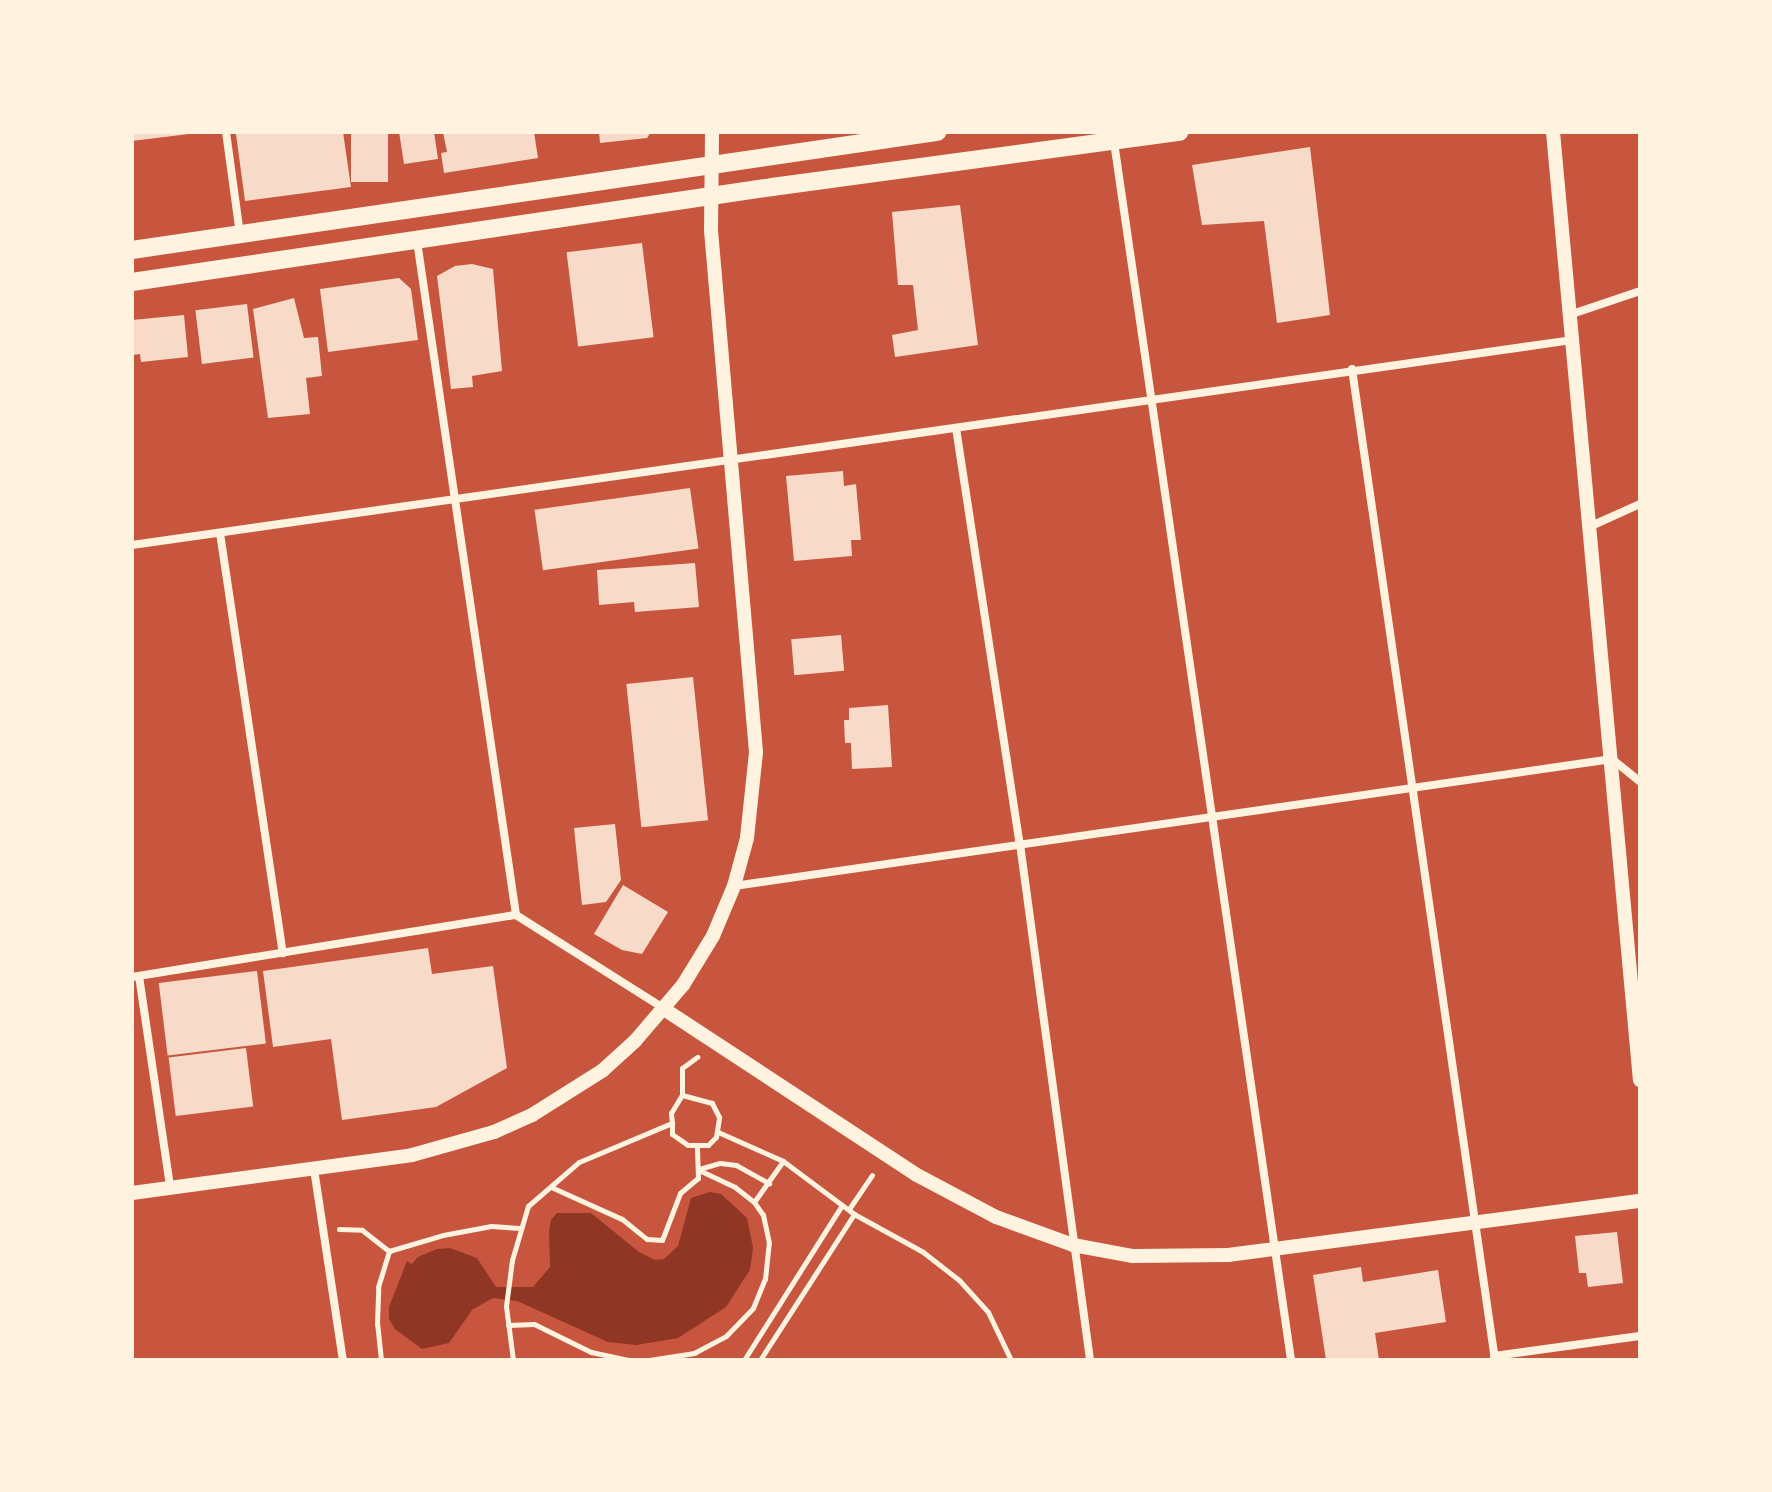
<!DOCTYPE html>
<style>
body{margin:0}
#map{position:relative;width:1772px;height:1492px;overflow:hidden;background:#c8553d;font-family:Karla,sans-serif}
div>[style]{position:absolute}
[style*='--x']{left:calc(var(--x)*1px);top:calc(var(--y)*1px);width:calc(var(--w)*1px);rotate:calc(var(--a)*1deg)}
.water>*{inset:0;background:#8f3625}
.building>*{inset:0;background:#f7dbc8;transform-origin:0 0}
.path>*{height:5px;margin:-2.5px;padding:0 2.5px;transform-origin:2.5px;border-radius:2.5px;background:#fff3e0}
.minor>*{height:8px;margin:-4px;padding:0 4px;transform-origin:4px;border-radius:4px;background:#fff3e0}
.tertiary>*{height:14px;margin:-7px;padding:0 7px;transform-origin:7px;border-radius:7px;background:#fff3e0}
.trunk>*{height:18px;margin:-9px;padding:0 9px;transform-origin:9px;border-radius:9px;background:#fff3e0}
span{translate:-50% -50%;white-space:nowrap;text-align:center;line-height:1.15;-webkit-text-stroke:8px #fff3e0;paint-order:stroke}
.frame{position:absolute;inset:0;border:134px solid #fff3e0;pointer-events:none}
</style>
<div id="map">
<div class="water">
<i style="clip-path:polygon(710px 1192px,721px 1194px,747px 1218px,753px 1248px,750px 1270px,726px 1307px,678px 1338px,636px 1345px,608px 1342px,517px 1301px,493px 1298px,472px 1310px,449px 1343px,422px 1349px,395px 1329px,389px 1319px,389px 1307px,407px 1261px,412px 1264px,418px 1257px,437px 1249px,450px 1248px,477px 1258px,496px 1287px,533px 1287px,550px 1267px,549px 1231px,551px 1220px,557px 1213px,591px 1213px,639px 1252px,655px 1260px,664px 1259px,678px 1246px,691px 1198px)"></i>
</div>
<div class="building">
<i style="clip-path:polygon(132px 132px,188px 132px,189px 134px,132px 141px)"></i>
<i style="clip-path:polygon(252px 132px,343px 132px,351px 187px,245px 201px,236px 134px)"></i>
<i style="left:351px;top:132px;width:37px;height:50px"></i>
<i style="clip-path:polygon(399px 132px,434px 132px,438px 159px,404px 164px)"></i>
<i style="clip-path:polygon(443px 132px,534px 132px,538px 158px,444px 173px,441px 153px,447px 152px)"></i>
<i style="clip-path:polygon(599px 132px,651px 132px,647px 138px,600px 143px)"></i>
<i style="clip-path:polygon(1310px 147px,1330px 315px,1277px 323px,1264px 221px,1202px 225px,1192px 165px)"></i>
<i style="clip-path:polygon(960px 205px,978px 345px,895px 357px,892px 335px,918px 330px,913px 285px,898px 285px,892px 212px)"></i>
<i style="left:642px;top:243px;width:95px;height:76px;rotate:83deg"></i>
<i style="clip-path:polygon(472px 264px,493px 269px,502px 371px,472px 376px,473px 387px,451px 389px,437px 276px,455px 266px)"></i>
<i style="clip-path:polygon(399px 278px,411px 289px,418px 340px,328px 352px,320px 289px)"></i>
<i style="clip-path:polygon(294px 298px,304px 338px,318px 337px,322px 376px,306px 378px,310px 414px,268px 418px,253px 309px)"></i>
<i style="left:247px;top:304px;width:54px;height:52px;rotate:83deg"></i>
<i style="clip-path:polygon(184px 315px,188px 357px,141px 362px,140px 354px,132px 355px,132px 320px)"></i>
<i style="clip-path:polygon(843px 471px,844px 486px,856px 484px,861px 540px,851px 540px,852px 556px,794px 561px,786px 476px)"></i>
<i style="left:690px;top:488px;width:61px;height:157px;rotate:82deg"></i>
<i style="clip-path:polygon(695px 563px,699px 607px,635px 612px,634px 602px,599px 605px,597px 570px)"></i>
<i style="left:841px;top:635px;width:36px;height:50px;rotate:85deg"></i>
<i style="left:693px;top:677px;width:144px;height:67px;rotate:84deg"></i>
<i style="clip-path:polygon(888px 705px,892px 767px,852px 769px,851px 743px,845px 743px,844px 720px,849px 720px,849px 708px)"></i>
<i style="clip-path:polygon(615px 824px,621px 880px,606px 902px,582px 905px,574px 828px)"></i>
<i style="clip-path:polygon(623px 885px,668px 912px,642px 954px,622px 950px,594px 934px)"></i>
<i style="clip-path:polygon(428px 948px,432px 974px,493px 966px,507px 1068px,436px 1107px,342px 1120px,331px 1039px,273px 1047px,263px 971px)"></i>
<i style="left:257px;top:971px;width:73px;height:99px;rotate:83deg"></i>
<i style="left:246px;top:1048px;width:59px;height:78px;rotate:83deg"></i>
<i style="clip-path:polygon(1617px 1232px,1623px 1283px,1588px 1287px,1586px 1273px,1579px 1273px,1575px 1236px)"></i>
<i style="clip-path:polygon(1361px 1267px,1363px 1282px,1438px 1270px,1446px 1322px,1375px 1333px,1379px 1360px,1326px 1360px,1313px 1275px)"></i>
</div>
<div class="path">
<i style="--x:672;--y:1123;--w:11;--a:90"></i>
<i style="--x:672;--y:1134;--w:19;--a:35"></i>
<i style="--x:688;--y:1145;--w:20;--a:0"></i>
<i style="--x:708;--y:1145;--w:11;--a:-45"></i>
<i style="--x:716;--y:1137;--w:20;--a:-81"></i>
<i style="--x:719;--y:1117;--w:16;--a:-117"></i>
<i style="--x:712;--y:1103;--w:31;--a:-165"></i>
<i style="--x:718;--y:1132;--w:71;--a:24"></i>
<i style="--x:783;--y:1161;--w:89;--a:36.7"></i>
<i style="--x:854;--y:1214;--w:79;--a:28.8"></i>
<i style="--x:923;--y:1252;--w:46;--a:37.9"></i>
<i style="--x:959;--y:1280;--w:43;--a:47.8"></i>
<i style="--x:988;--y:1312;--w:53;--a:64.4"></i>
<i style="--x:699;--y:1169;--w:22;--a:-16"></i>
<i style="--x:720;--y:1163;--w:16;--a:7"></i>
<i style="--x:736;--y:1165;--w:38;--a:29"></i>
<i style="--x:551;--y:1187;--w:78;--a:24.3"></i>
<i style="--x:622;--y:1219;--w:32;--a:39"></i>
<i style="--x:647;--y:1239;--w:15;--a:4"></i>
<i style="--x:662;--y:1240;--w:50;--a:-69"></i>
<i style="--x:680;--y:1193;--w:23;--a:-40"></i>
<i style="--x:698;--y:1178;--w:31;--a:-92"></i>
<i style="--x:754;--y:1202;--w:50;--a:-54.7"></i>
<i style="--x:849;--y:1209;--w:41;--a:-55.9"></i>
<i style="--x:339;--y:1229;--w:23;--a:2"></i>
<i style="--x:362;--y:1230;--w:34;--a:38"></i>
<i style="--x:389;--y:1251;--w:56;--a:-16.5"></i>
<i style="--x:443;--y:1235;--w:49;--a:-10.6"></i>
<i style="--x:491;--y:1226;--w:29;--a:4"></i>
<i style="--x:508;--y:1325;--w:26;--a:-2"></i>
<i style="--x:534;--y:1324;--w:64;--a:26.2"></i>
<i style="--x:591;--y:1352;--w:39;--a:12"></i>
<i style="--x:381;--y:1360;--w:36;--a:-96"></i>
<i style="--x:377;--y:1324;--w:37;--a:-88"></i>
<i style="--x:378;--y:1287;--w:38;--a:-73"></i>
<i style="--x:513;--y:1360;--w:54;--a:-97.4"></i>
<i style="--x:506;--y:1306;--w:46;--a:-82.6"></i>
<i style="--x:512;--y:1260;--w:56;--a:-73.5"></i>
<i style="--x:528;--y:1206;--w:67;--a:-40.8"></i>
<i style="--x:579;--y:1162;--w:101;--a:-22.8"></i>
<i style="--x:672;--y:1123;--w:10;--a:-96"></i>
<i style="--x:671;--y:1113;--w:21;--a:-59"></i>
<i style="--x:682;--y:1095;--w:27;--a:-90"></i>
<i style="--x:682;--y:1068;--w:19;--a:-36"></i>
<i style="--x:649;--y:1360;--w:46;--a:-8.8"></i>
<i style="--x:694;--y:1353;--w:36;--a:-28"></i>
<i style="--x:726;--y:1336;--w:39;--a:-46"></i>
<i style="--x:753;--y:1308;--w:31;--a:-68"></i>
<i style="--x:765;--y:1279;--w:36;--a:-84"></i>
<i style="--x:769;--y:1243;--w:29;--a:-102"></i>
<i style="--x:763;--y:1215;--w:16;--a:-125"></i>
<i style="--x:754;--y:1202;--w:24;--a:-142"></i>
<i style="--x:735;--y:1187;--w:40;--a:-155"></i>
<i style="--x:744;--y:1360;--w:183;--a:-57.7"></i>
<i style="--x:760;--y:1360;--w:174;--a:-57.2"></i>
</div>
<div class="minor">
<i style="--x:226;--y:132;--w:103;--a:82.2"></i>
<i style="--x:1114;--y:142;--w:1231;--a:81.73"></i>
<i style="--x:417;--y:241;--w:681;--a:81.64"></i>
<i style="--x:1572;--y:314;--w:72;--a:-18.7"></i>
<i style="--x:1352;--y:369;--w:1001;--a:81.79"></i>
<i style="--x:956;--y:428;--w:421;--a:81.3"></i>
<i style="--x:1020;--y:844;--w:521;--a:82.27"></i>
<i style="--x:1591;--y:526;--w:54;--a:-24.2"></i>
<i style="--x:220;--y:533;--w:425;--a:81.5"></i>
<i style="--x:132;--y:545;--w:1456;--a:-8.1"></i>
<i style="--x:734;--y:886;--w:887;--a:-8.23"></i>
<i style="--x:1612;--y:759;--w:36;--a:39"></i>
<i style="--x:139;--y:976;--w:213;--a:81.6"></i>
<i style="--x:132;--y:977;--w:389;--a:-9.2"></i>
<i style="--x:516;--y:915;--w:174;--a:32.3"></i>
<i style="--x:314;--y:1169;--w:193;--a:81.4"></i>
<i style="--x:1494;--y:1356;--w:147;--a:-7.8"></i>
</div>
<div class="tertiary">
<i style="--x:1553;--y:132;--w:952;--a:84.76"></i>
<i style="--x:664;--y:1009;--w:300;--a:33.3"></i>
<i style="--x:915;--y:1174;--w:92;--a:28"></i>
<i style="--x:996;--y:1217;--w:82;--a:20"></i>
<i style="--x:1073;--y:1245;--w:61;--a:10.4"></i>
<i style="--x:1133;--y:1256;--w:95;--a:-0.6"></i>
<i style="--x:1228;--y:1255;--w:416;--a:-7.5"></i>
<i style="--x:132;--y:1193;--w:283;--a:-7.7"></i>
<i style="--x:412;--y:1155;--w:85;--a:-15.7"></i>
<i style="--x:494;--y:1132;--w:42;--a:-24.1"></i>
<i style="--x:532;--y:1115;--w:83;--a:-32.2"></i>
<i style="--x:602;--y:1071;--w:45;--a:-42.3"></i>
<i style="--x:635;--y:1041;--w:74;--a:-49.4"></i>
<i style="--x:683;--y:985;--w:57;--a:-58.5"></i>
<i style="--x:713;--y:936;--w:54;--a:-67.2"></i>
<i style="--x:734;--y:886;--w:50;--a:-74.8"></i>
<i style="--x:747;--y:838;--w:86;--a:-84"></i>
<i style="--x:756;--y:752;--w:524;--a:-94.93"></i>
<i style="--x:711;--y:230;--w:98;--a:-89.4"></i>
</div>
<div class="trunk">
<i style="--x:132;--y:250;--w:814;--a:-8.34"></i>
<i style="--x:132;--y:282;--w:647;--a:-8.44"></i>
<i style="--x:772;--y:187;--w:411;--a:-7.7"></i>
</div>
<div class="frame"></div>
</div>
